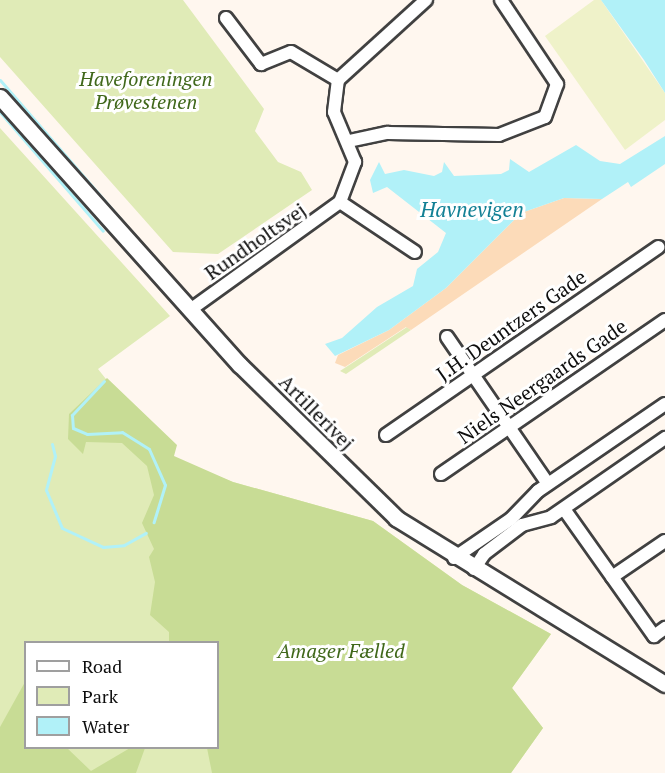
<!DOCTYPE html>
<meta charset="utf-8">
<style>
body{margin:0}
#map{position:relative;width:665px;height:773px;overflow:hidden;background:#fff7ef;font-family:"PT Serif",serif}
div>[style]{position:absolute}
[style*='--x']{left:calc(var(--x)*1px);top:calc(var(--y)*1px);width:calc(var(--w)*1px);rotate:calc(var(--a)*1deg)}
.green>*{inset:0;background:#e0ebb7}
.forest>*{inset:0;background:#c8dc95}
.sand>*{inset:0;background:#fcdbb9}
.pitch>*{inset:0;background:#eff2c9}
.water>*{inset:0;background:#b1f1f8}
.stream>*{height:3px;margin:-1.5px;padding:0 1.5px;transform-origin:1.5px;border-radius:1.5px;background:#b1f1f8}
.roads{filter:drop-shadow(2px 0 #414141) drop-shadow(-2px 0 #414141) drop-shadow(0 2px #414141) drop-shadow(0 -2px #414141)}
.minor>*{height:12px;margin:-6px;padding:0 6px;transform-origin:6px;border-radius:6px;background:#fff}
.tertiary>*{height:15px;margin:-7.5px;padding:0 7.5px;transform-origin:7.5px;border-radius:7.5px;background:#fff}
span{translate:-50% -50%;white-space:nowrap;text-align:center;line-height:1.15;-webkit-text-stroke:6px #fff;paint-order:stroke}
.park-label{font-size:20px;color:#40681b;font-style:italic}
.street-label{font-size:20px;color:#0e0e0e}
.water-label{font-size:21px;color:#128095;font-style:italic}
.legend{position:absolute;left:24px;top:641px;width:195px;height:108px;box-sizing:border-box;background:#fff;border:2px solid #9f9f9f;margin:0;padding:8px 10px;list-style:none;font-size:18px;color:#0e0e0e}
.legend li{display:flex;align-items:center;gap:12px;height:30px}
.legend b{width:30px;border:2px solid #9f9f9f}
</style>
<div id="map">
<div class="green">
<i style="clip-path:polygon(0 0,183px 0,264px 109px,255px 131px,278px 162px,301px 172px,312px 190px,218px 254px,173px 252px,0 57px)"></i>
<i style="clip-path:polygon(evenodd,0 128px,170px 316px,98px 369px,167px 456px,233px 482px,373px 521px,462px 585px,551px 634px,512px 688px,543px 728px,511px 773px,0 773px,0 128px,26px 642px,218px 642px,218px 748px,26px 748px,26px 642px)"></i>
<i style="clip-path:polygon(407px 327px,411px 330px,346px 374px,340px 371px)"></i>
</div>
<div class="forest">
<i style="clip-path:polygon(107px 378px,177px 445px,174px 456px,233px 482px,373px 521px,462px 585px,551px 634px,512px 688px,543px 728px,511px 773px,212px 773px,207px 748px,218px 748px,218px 642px,169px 642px,169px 632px,150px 615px,155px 582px,149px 557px,154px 549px,142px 523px,154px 495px,147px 466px,122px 443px,86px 442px,83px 454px,68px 439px,69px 414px)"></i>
<i style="clip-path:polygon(25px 682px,26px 748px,67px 748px,91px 771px,130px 748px,145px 748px,136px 773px,0 773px,0 727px)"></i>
</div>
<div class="sand">
<i style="clip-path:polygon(564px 198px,602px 199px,411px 330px,406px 327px,345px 367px,335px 363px,338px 355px,389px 330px,446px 288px,521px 213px)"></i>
</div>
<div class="pitch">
<i style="clip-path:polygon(594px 0,601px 0,665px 93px,665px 120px,625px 150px,545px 36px)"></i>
</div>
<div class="water">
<i style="clip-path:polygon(601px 0,665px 0,665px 93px,644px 60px)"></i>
<i style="clip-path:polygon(665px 136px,665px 164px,631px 187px,628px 182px,602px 199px,564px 198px,521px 213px,446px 288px,389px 330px,335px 356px,325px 344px,342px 338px,377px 307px,413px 286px,417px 269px,438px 252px,446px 233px,387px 187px,373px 193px,370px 180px,379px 162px,385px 174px,404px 170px,434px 176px,442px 172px,444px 162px,454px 176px,501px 174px,509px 170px,510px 159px,529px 172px,576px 145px,600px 161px,620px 164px)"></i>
</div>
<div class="stream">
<i style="--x:0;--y:80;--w:189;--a:49.1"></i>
<i style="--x:0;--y:112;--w:157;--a:49.1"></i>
<i style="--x:104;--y:381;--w:47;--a:133.3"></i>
<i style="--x:72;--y:415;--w:13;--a:86"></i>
<i style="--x:73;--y:428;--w:15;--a:23"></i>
<i style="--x:87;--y:434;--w:35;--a:-3"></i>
<i style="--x:122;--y:432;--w:32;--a:32"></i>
<i style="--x:149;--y:449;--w:39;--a:66"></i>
<i style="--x:165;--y:485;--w:39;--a:107"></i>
<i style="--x:52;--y:444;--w:12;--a:76"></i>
<i style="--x:55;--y:456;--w:35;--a:105"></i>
<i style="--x:46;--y:490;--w:41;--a:67.2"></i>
<i style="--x:62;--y:528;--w:45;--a:24.9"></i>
<i style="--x:103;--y:547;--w:21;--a:-5"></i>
<i style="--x:124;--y:545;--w:25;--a:-29"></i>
</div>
<div class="roads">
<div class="minor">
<i style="--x:226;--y:18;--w:58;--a:52.7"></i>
<i style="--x:261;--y:64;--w:32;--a:-22"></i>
<i style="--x:291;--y:52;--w:55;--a:30.8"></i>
<i style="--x:349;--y:141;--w:40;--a:-12"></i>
<i style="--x:388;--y:133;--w:111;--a:1"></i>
<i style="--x:499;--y:135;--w:49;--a:-21.4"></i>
<i style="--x:545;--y:117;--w:35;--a:-70"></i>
<i style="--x:557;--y:84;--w:101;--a:-123.7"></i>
<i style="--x:340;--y:202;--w:90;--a:33.7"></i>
<i style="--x:190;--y:310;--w:185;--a:-35.8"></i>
<i style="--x:340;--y:202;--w:43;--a:-69.4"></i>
<i style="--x:355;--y:162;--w:54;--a:-112.8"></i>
<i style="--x:334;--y:112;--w:32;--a:-83"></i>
<i style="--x:338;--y:80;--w:119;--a:-42.3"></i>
<i style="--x:447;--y:337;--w:178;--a:55.5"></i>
<i style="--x:386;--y:435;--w:331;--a:-34.6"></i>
<i style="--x:441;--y:474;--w:272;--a:-34.5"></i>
<i style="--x:564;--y:509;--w:156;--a:54.7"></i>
<i style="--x:654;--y:636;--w:14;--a:-36"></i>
<i style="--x:454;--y:558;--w:69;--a:-34.4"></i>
<i style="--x:511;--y:519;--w:39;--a:-46"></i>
<i style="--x:538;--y:491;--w:154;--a:-34.4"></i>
<i style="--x:474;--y:569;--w:18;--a:-56"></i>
<i style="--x:484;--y:554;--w:48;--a:-37.3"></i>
<i style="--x:522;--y:525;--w:30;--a:-15"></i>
<i style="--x:551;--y:517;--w:139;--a:-34.7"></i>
<i style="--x:612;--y:577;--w:64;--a:-34.2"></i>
</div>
<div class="tertiary">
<i style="--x:0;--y:97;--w:360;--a:48.2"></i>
<i style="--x:240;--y:365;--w:219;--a:44.4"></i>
<i style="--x:396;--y:518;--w:316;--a:31.7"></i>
</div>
</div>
<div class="park-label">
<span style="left:146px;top:90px">Haveforeningen<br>Prøvestenen</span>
<span style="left:341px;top:650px">Amager Fælled</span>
</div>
<div class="street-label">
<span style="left:255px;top:241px;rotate:-35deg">Rundholtsvej</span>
<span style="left:511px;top:325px;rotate:-35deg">J.H. Deuntzers Gade</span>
<span style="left:542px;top:381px;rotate:-35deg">Niels Neergaards Gade</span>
<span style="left:317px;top:412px;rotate:45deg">Artillerivej</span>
</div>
<div class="water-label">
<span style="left:472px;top:209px">Havnevigen</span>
</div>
<ul class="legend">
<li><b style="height:8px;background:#fff"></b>Road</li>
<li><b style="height:16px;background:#e0ebb7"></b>Park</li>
<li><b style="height:16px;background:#b1f1f8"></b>Water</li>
</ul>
</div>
